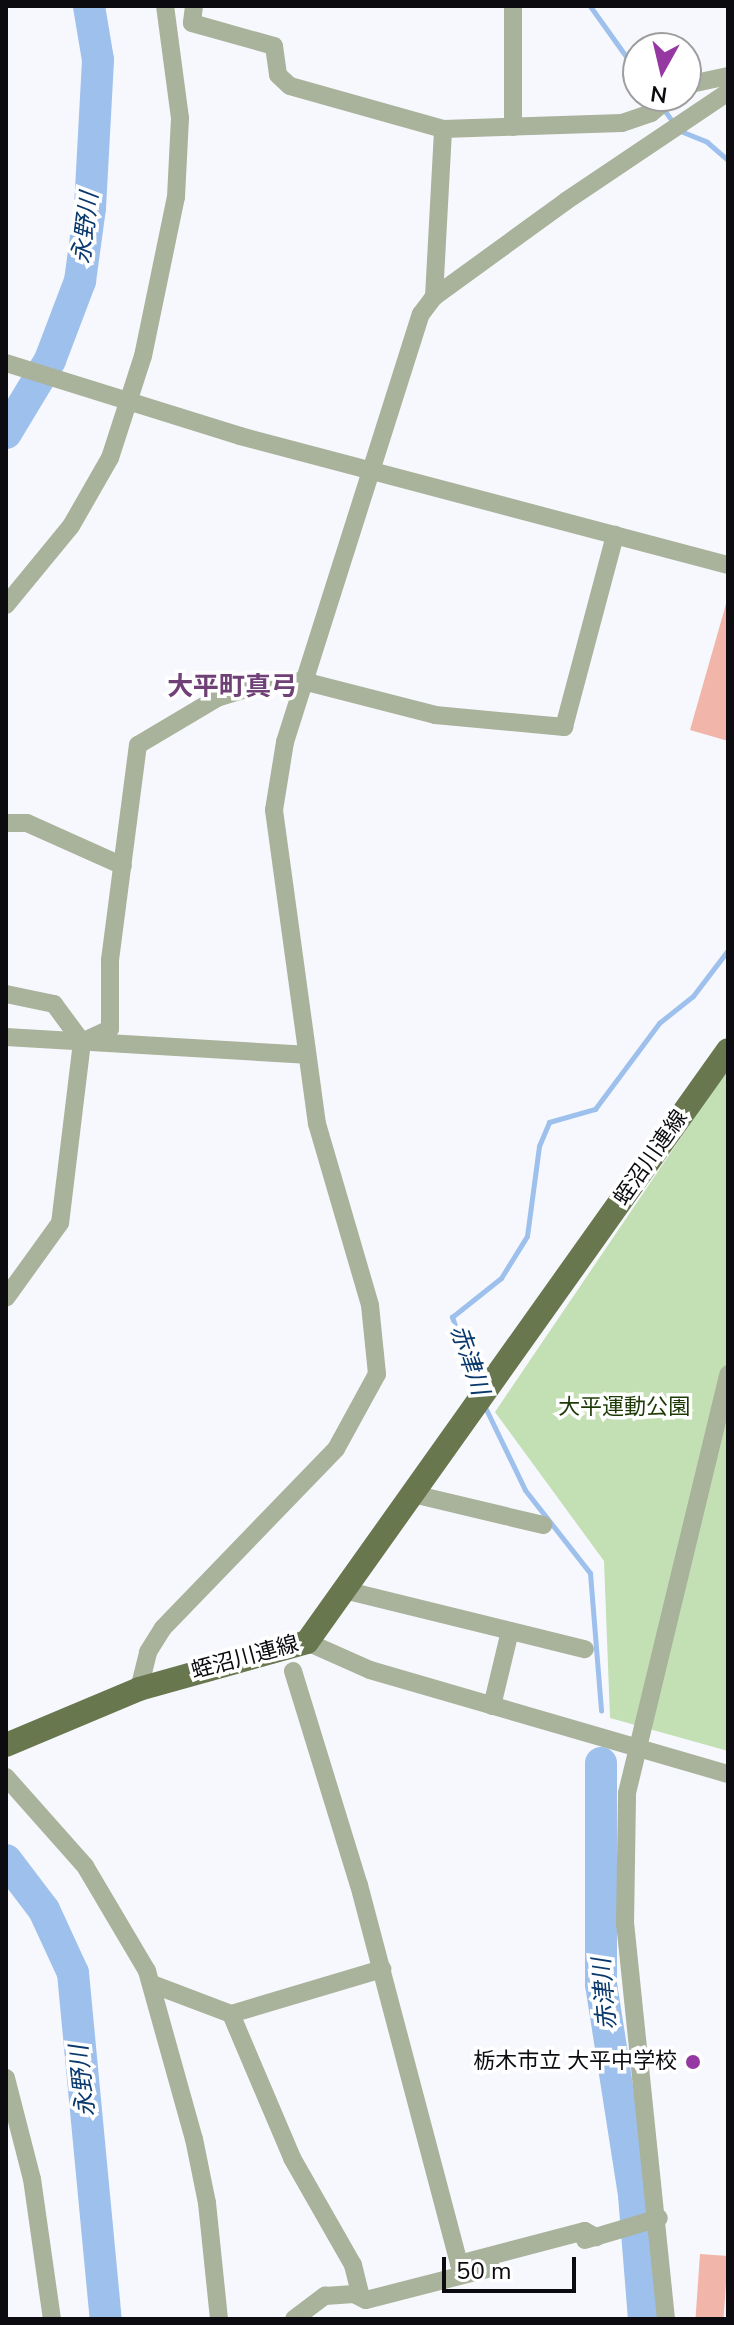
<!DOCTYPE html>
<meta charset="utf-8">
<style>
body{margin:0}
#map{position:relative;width:734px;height:2325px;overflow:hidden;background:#f7f8fd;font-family:"Nunito Sans","Noto Sans JP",sans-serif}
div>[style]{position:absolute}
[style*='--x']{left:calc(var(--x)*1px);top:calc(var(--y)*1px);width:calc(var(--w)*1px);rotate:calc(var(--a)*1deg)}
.green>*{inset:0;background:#c3dfb4}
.stream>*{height:5px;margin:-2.5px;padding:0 2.5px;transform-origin:2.5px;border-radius:2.5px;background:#9ec0ec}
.river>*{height:32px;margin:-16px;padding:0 16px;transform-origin:16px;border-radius:16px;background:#9ec0ec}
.building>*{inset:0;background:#f2b5aa;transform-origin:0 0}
.minor>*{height:18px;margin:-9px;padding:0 9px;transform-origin:9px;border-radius:9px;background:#a9b29b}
.major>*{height:24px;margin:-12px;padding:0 12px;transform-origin:12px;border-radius:12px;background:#68774e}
.dots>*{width:22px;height:22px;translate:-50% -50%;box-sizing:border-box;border:4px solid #fff;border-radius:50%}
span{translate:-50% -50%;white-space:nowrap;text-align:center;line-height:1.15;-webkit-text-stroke:7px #fff;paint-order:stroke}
.street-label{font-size:22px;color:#0c0c10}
.park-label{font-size:22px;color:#1d3906}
.poi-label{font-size:22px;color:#0c0c10}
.right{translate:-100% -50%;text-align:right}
.water-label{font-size:24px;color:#0a396e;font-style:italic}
.quarter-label{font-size:26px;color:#704176;font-weight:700}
.frame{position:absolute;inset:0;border:8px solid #0c0c10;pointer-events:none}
.north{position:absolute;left:622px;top:32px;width:80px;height:80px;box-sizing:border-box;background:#fff;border:2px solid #9e9e9f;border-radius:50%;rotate:188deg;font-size:22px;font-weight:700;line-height:32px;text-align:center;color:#0c0c10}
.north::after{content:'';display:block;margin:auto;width:28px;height:36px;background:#9538a1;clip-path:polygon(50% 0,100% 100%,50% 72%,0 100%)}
.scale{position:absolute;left:442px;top:2257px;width:134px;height:36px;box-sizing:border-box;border:4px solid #0c0c10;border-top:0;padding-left:10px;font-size:24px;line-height:28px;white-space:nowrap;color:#0c0c10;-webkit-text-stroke:6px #fff;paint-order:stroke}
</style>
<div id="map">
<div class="green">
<i style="clip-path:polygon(728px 1068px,728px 1751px,610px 1718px,604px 1561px,495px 1412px)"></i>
</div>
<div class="stream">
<i style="--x:590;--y:6;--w:82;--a:54.4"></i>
<i style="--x:654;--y:96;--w:32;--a:54"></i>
<i style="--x:678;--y:130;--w:31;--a:22"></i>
<i style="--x:707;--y:142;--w:28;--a:41"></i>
<i style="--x:478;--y:1388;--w:76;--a:-110.1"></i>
<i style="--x:452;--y:1317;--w:63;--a:-38.5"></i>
<i style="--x:501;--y:1278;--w:49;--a:-58.2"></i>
<i style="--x:527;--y:1236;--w:91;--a:-82.4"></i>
<i style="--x:539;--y:1146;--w:26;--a:-67"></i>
<i style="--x:549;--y:1122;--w:48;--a:-15.8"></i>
<i style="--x:595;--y:1109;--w:107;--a:-53.3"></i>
<i style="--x:659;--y:1023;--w:43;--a:-38.5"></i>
<i style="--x:693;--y:996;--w:58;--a:-52.7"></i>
<i style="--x:484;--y:1405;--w:94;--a:64.2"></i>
<i style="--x:525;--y:1490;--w:105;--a:51.9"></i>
<i style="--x:590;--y:1573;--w:138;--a:85.4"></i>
</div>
<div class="river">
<i style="--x:6;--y:433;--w:85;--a:-58.9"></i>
<i style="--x:50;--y:360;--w:85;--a:-69.2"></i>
<i style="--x:80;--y:281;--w:74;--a:-82.2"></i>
<i style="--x:90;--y:208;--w:148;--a:-86.9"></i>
<i style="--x:98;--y:60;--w:55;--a:-99.5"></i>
<i style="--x:601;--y:1763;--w:221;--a:90"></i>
<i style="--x:601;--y:1984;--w:214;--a:81.1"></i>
<i style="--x:634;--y:2195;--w:124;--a:85.4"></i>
<i style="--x:6;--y:1860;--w:63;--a:52.8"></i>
<i style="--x:44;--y:1910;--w:69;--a:65.3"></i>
<i style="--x:73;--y:1973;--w:348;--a:84.6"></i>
</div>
<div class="building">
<i style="clip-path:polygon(728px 597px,728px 741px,690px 730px)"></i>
<i style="left:700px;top:2254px;width:28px;height:65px;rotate:4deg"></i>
</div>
<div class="minor">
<i style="--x:194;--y:6;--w:17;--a:97"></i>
<i style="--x:192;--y:23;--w:85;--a:15.7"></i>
<i style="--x:274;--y:46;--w:29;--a:82"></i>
<i style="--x:278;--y:75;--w:16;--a:43"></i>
<i style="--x:290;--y:86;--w:159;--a:15.7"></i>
<i style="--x:443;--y:129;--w:179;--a:-1.9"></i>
<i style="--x:622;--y:123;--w:31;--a:-19"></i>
<i style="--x:651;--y:113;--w:27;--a:-39"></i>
<i style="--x:513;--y:6;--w:121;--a:90"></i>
<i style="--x:686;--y:85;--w:43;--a:-12.1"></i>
<i style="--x:434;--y:297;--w:168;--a:-86.9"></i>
<i style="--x:6;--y:363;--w:245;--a:17.3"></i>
<i style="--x:240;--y:436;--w:505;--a:14.81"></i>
<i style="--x:6;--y:605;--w:102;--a:-50.6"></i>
<i style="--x:71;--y:526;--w:78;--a:-60.2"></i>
<i style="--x:110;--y:458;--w:107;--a:-72.1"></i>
<i style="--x:143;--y:356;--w:162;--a:-78.3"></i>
<i style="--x:176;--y:197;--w:79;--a:-87.1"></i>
<i style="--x:180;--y:118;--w:113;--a:-97.6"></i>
<i style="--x:6;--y:823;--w:21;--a:0"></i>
<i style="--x:27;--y:823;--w:105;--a:24.1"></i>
<i style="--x:6;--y:994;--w:49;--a:11.8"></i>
<i style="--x:54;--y:1004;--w:47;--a:53.6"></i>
<i style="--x:82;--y:1042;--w:182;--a:96.9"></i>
<i style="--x:60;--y:1223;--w:92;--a:125.8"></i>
<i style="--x:6;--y:1037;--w:300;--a:3.4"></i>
<i style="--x:82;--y:1042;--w:31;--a:-25"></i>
<i style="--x:110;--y:1029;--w:69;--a:-90"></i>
<i style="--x:110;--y:960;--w:217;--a:-82.6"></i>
<i style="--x:138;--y:745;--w:92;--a:-30.7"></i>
<i style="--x:217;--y:698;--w:50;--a:-17.4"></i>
<i style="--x:265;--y:683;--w:38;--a:-3"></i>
<i style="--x:303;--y:681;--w:136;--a:14.4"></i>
<i style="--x:435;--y:715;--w:130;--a:5.3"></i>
<i style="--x:564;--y:727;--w:199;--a:-75.1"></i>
<i style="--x:413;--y:1494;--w:134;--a:13.4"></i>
<i style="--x:344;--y:1590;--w:248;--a:13.8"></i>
<i style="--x:307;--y:1642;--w:69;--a:24"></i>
<i style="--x:370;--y:1670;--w:373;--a:16.2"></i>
<i style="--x:293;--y:1671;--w:224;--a:72.9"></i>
<i style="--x:359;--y:1885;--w:392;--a:75.2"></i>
<i style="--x:459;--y:2264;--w:130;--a:-14.7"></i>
<i style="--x:585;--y:2231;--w:13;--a:29"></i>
<i style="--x:139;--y:1689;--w:38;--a:-76"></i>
<i style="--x:148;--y:1652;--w:28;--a:-58"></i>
<i style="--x:163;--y:1628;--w:249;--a:-46"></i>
<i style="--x:336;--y:1449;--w:85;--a:-61.3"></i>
<i style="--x:377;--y:1374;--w:69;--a:-95.8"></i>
<i style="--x:370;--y:1305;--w:189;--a:-106.3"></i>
<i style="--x:317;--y:1124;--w:317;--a:-97.8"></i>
<i style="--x:274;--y:810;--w:69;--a:-80.8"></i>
<i style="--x:285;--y:742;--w:449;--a:-72.4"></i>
<i style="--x:421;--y:314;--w:21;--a:-53"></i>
<i style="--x:434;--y:297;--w:163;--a:-36"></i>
<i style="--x:566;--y:201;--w:195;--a:-33.9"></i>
<i style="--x:492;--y:1706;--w:77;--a:-76.5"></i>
<i style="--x:6;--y:1777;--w:119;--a:48.4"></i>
<i style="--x:85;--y:1866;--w:122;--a:59.4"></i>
<i style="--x:147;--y:1971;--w:174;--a:74.4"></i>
<i style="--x:194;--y:2139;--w:65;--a:78.5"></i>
<i style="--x:207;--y:2203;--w:117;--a:84.1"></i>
<i style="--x:152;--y:1984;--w:85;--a:20.8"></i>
<i style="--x:231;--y:2014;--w:158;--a:-16.6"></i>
<i style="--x:231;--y:2014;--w:156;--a:67"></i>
<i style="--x:292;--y:2158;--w:123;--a:60.3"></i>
<i style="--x:353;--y:2265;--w:33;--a:76"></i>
<i style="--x:6;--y:2078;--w:104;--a:75.6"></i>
<i style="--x:32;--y:2179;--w:141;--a:81.9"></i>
<i style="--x:585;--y:2240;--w:77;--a:-16.6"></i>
<i style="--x:294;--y:2319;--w:39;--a:-37"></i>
<i style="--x:325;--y:2296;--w:29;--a:-4"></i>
<i style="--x:354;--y:2294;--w:13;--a:27"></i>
<i style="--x:366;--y:2300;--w:129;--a:-14.4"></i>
<i style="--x:666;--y:2319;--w:397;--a:-95.9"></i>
<i style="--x:625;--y:1924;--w:131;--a:-89.1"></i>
<i style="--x:627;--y:1793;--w:431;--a:-76.4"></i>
</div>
<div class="major">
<i style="--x:6;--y:1745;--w:144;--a:-22.8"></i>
<i style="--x:139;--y:1689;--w:174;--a:-15.6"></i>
<i style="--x:307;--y:1642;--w:726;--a:-54.58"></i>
</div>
<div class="dots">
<i style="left:693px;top:2062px;background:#9538a1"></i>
</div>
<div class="street-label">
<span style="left:651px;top:1158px;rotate:-55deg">蛭沼川連線</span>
<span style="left:245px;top:1658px;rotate:-15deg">蛭沼川連線</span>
</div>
<div class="park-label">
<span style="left:624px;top:1408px">大平運動公園</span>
</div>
<div class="poi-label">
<span class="right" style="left:677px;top:2062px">栃木市立 大平中学校</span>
</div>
<div class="water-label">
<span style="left:86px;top:228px;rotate:-83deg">永野川</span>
<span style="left:469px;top:1360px;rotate:71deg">赤津川</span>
<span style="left:605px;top:1994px;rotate:-95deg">赤津川</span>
<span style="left:83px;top:2081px;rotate:-96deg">永野川</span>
</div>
<div class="quarter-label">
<span style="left:232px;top:687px">大平町真弓</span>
</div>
<div class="frame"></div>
<div class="north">N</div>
<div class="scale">50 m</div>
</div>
